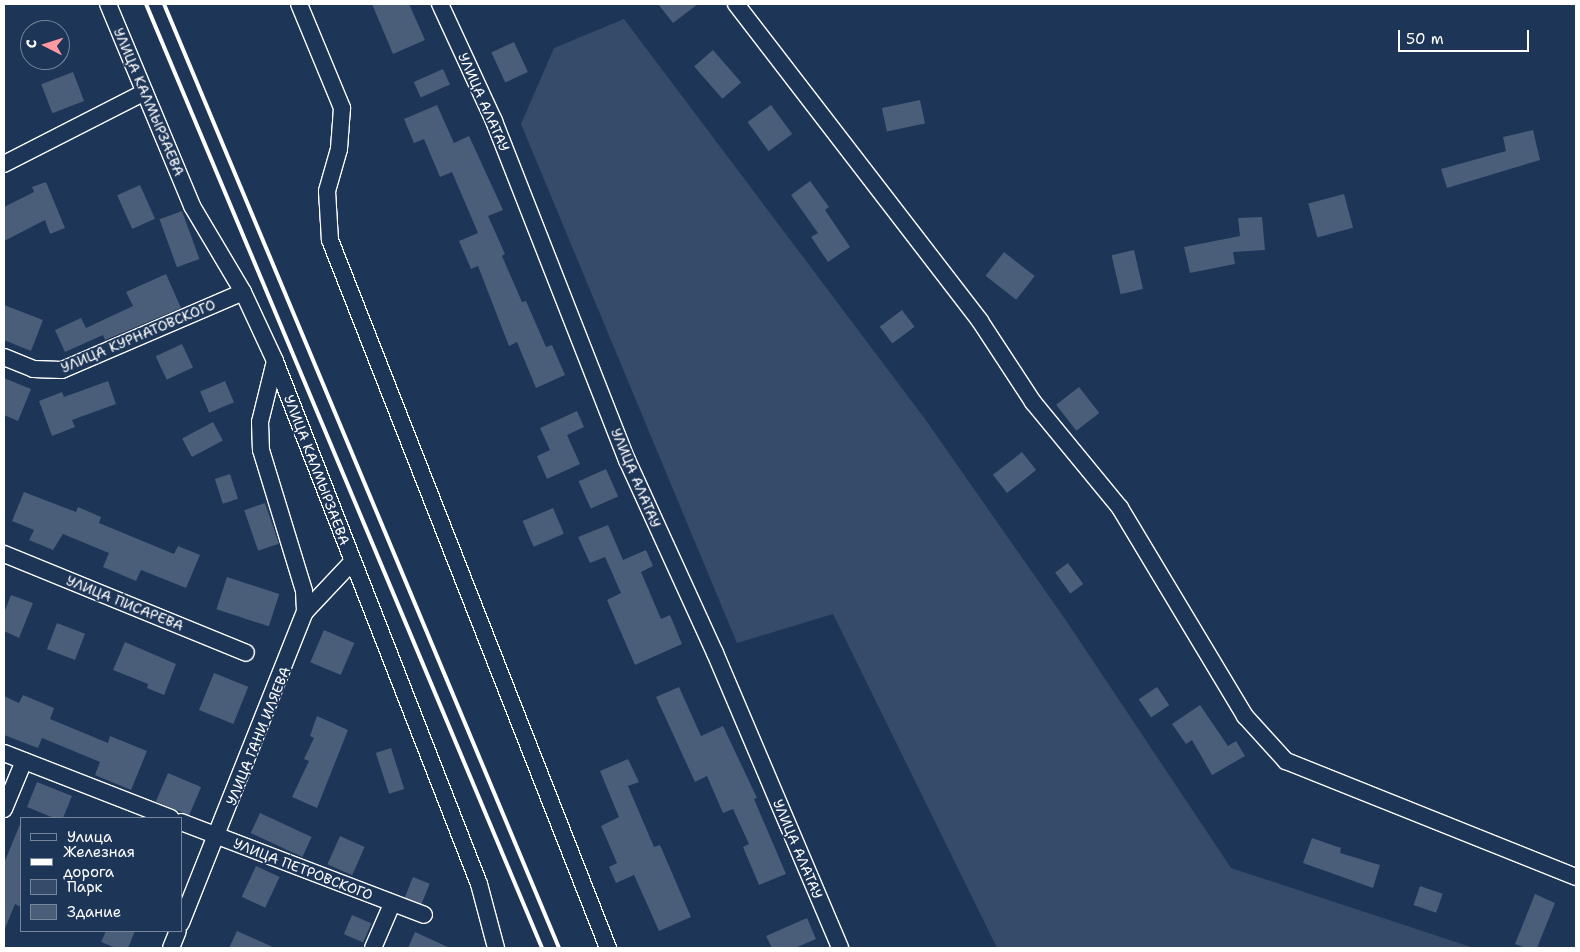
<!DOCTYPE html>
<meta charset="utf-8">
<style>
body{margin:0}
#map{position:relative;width:1580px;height:952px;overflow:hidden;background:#1d3557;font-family:"Shantell Sans",sans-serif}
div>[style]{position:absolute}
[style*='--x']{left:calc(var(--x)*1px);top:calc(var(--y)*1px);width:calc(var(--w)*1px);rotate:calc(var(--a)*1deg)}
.green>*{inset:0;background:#364b69}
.building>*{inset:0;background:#4a5d79;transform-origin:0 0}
.roads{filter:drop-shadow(1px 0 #fff) drop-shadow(-1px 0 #fff) drop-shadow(0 1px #fff) drop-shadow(0 -1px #fff)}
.minor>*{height:16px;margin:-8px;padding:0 8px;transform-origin:8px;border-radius:8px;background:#1d3557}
.rail>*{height:4px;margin:-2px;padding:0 2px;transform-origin:2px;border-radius:2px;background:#fff}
span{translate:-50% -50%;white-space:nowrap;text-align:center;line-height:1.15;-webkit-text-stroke:4px #1d3557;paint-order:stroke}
.street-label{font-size:14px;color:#fff}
.frame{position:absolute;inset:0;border:5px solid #fff;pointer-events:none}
.legend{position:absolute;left:20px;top:817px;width:162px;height:115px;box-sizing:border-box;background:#1d3557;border:1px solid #77869a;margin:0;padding:6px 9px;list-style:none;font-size:15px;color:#fff}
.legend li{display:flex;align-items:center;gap:10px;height:25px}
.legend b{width:25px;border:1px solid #77869a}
.north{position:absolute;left:20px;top:20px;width:50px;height:50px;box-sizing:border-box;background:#1d3557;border:1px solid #77869a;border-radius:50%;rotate:275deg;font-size:14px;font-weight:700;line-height:20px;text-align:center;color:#fff}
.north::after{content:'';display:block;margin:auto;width:18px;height:22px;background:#ff9aa2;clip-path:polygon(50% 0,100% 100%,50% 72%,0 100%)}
.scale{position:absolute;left:1398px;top:30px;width:131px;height:22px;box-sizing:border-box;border:2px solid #fff;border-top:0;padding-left:6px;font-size:15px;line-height:18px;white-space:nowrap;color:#fff;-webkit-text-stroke:4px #1d3557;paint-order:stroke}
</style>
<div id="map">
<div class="green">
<i style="clip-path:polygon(624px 19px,925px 419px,1067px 622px,1231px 868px,1474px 948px,997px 948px,833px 614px,737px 643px,521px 124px,554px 48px)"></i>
</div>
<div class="building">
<i style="clip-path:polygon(372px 4px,409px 4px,425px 40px,393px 54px)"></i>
<i style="clip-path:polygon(658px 4px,698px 4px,673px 23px)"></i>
<i style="left:514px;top:42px;width:33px;height:25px;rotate:65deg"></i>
<i style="left:713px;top:50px;width:43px;height:25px;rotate:49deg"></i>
<i style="left:443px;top:69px;width:17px;height:32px;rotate:66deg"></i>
<i style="left:73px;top:72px;width:31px;height:34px;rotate:69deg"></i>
<i style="left:920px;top:100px;width:24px;height:39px;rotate:78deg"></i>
<i style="clip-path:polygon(437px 105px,454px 143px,469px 136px,503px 210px,488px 216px,505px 254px,502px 256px,522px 302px,526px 301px,546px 347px,552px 345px,565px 375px,536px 388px,517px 342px,509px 346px,478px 266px,471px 269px,459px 241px,478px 233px,452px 172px,440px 177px,424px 139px,414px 143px,404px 119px)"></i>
<i style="left:771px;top:105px;width:36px;height:29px;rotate:54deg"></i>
<i style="clip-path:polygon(1533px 130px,1540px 160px,1447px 188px,1441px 169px,1506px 151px,1503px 137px)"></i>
<i style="clip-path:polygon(810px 181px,829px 207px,825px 210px,850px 247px,828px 262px,811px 237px,818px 233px,791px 195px)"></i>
<i style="clip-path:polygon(46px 182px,65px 228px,50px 234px,45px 220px,4px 241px,4px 207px,34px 192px,32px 187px)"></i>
<i style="left:140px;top:185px;width:37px;height:25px;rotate:66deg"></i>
<i style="left:1344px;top:194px;width:35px;height:37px;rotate:75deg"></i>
<i style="left:182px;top:211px;width:51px;height:24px;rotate:70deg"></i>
<i style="clip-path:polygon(1262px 217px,1265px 250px,1233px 252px,1235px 264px,1190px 273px,1184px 247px,1240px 236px,1238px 218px)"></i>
<i style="left:1134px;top:250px;width:40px;height:23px;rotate:77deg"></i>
<i style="left:1004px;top:252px;width:39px;height:30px;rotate:38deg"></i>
<i style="clip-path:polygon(166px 274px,181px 308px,105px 340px,103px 335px,65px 352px,55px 330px,81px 318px,86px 328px,133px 306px,126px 292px)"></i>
<i style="clip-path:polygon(4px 305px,43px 320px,31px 351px,4px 340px)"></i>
<i style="left:902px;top:310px;width:21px;height:28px;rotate:53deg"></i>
<i style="left:182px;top:344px;width:26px;height:29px;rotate:65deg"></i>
<i style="clip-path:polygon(4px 378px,31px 389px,18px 421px,4px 415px)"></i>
<i style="clip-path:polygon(108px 381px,116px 404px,72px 420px,75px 427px,52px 436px,39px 401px,62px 392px,64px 397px)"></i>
<i style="left:225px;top:381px;width:23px;height:27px;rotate:67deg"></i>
<i style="left:1079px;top:387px;width:33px;height:29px;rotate:52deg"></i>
<i style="clip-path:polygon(577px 411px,584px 427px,567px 435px,580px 464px,547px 479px,537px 456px,550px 450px,540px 428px)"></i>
<i style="left:213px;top:422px;width:21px;height:35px;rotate:62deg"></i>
<i style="left:1022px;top:452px;width:23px;height:37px;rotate:52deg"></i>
<i style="left:606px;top:469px;width:30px;height:30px;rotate:66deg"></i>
<i style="left:230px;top:474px;width:26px;height:16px;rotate:72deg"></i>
<i style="clip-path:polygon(24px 492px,76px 512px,78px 507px,101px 517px,99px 523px,174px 554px,178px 546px,200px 555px,186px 588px,141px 570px,136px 581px,103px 567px,109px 553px,63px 534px,53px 550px,29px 540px,34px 530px,12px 521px)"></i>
<i style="left:265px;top:503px;width:43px;height:22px;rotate:71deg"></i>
<i style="left:553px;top:508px;width:28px;height:33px;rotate:67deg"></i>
<i style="clip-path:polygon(608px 525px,623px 560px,646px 550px,653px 566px,641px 572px,661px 619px,670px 615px,682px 644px,635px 665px,607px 600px,621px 593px,605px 557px,590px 563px,578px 537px)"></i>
<i style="left:1068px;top:563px;width:26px;height:16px;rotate:54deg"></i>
<i style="left:227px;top:577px;width:55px;height:34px;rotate:18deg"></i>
<i style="clip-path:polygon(11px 595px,33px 603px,19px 638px,4px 631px,4px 613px)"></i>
<i style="left:57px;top:623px;width:30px;height:28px;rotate:21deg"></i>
<i style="left:324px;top:630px;width:33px;height:35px;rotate:23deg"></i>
<i style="clip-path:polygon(125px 642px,176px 664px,164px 695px,147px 688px,148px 684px,113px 670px)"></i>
<i style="left:214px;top:673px;width:37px;height:40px;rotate:22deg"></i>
<i style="clip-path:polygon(679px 687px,701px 736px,723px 726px,757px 798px,754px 799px,786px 874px,759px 885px,743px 847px,749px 844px,733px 809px,723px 813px,707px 776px,695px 782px,656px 697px)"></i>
<i style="left:1157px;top:687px;width:22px;height:22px;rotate:56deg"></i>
<i style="clip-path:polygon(23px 695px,54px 708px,50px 719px,108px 743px,110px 736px,147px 751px,131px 790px,95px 775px,100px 762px,42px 738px,38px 748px,4px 735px,4px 696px,19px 703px)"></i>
<i style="clip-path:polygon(1200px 705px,1228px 746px,1236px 741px,1245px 756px,1212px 775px,1192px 740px,1186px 744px,1172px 724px)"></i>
<i style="clip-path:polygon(317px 716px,348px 730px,317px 808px,292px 797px,309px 761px,304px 759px,314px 738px,310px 736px)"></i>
<i style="left:391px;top:748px;width:43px;height:16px;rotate:72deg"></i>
<i style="clip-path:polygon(628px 759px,639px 782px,628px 786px,654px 847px,660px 845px,691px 917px,659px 931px,634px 875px,616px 883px,609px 867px,617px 863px,601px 826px,619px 817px,600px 771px)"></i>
<i style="left:168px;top:773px;width:36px;height:31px;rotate:23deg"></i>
<i style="clip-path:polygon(37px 782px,72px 796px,63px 818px,54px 818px,27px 807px)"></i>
<i style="left:260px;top:813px;width:57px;height:22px;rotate:25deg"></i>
<i style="clip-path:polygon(21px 822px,21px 907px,15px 904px,4px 931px,4px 863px)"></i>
<i style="left:340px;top:836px;width:27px;height:31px;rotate:24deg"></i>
<i style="clip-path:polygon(1312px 838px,1341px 848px,1340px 853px,1380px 865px,1373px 888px,1303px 863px)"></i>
<i style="left:256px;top:866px;width:26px;height:34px;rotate:25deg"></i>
<i style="left:413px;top:877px;width:18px;height:22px;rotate:22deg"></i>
<i style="left:1420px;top:886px;width:24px;height:20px;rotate:19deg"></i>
<i style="clip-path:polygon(1535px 894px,1555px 903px,1537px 948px,1526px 948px,1515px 944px)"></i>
<i style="left:352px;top:915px;width:21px;height:21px;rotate:23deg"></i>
<i style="clip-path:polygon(807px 918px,816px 939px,795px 948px,772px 948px,766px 936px)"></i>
<i style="clip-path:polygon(106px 931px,135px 931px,128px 948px,116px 948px,101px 942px)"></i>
<i style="clip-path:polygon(237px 931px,275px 948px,229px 948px)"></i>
<i style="clip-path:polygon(415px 932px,450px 948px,408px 948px)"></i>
</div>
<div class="roads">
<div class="minor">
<i style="--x:108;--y:4;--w:219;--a:67.4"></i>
<i style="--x:192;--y:206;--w:100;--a:59.3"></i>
<i style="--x:243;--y:292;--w:76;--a:65.1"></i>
<i style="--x:275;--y:361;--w:561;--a:68.69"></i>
<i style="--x:479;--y:884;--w:66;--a:75.1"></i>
<i style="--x:299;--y:4;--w:113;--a:67.5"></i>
<i style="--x:342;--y:108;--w:41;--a:94.2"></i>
<i style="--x:339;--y:149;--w:44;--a:105.9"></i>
<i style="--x:327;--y:191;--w:49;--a:86.5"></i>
<i style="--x:330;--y:240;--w:761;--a:68.56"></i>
<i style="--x:440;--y:4;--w:129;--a:65.2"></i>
<i style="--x:494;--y:121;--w:364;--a:68.6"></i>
<i style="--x:627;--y:460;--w:212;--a:65.5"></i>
<i style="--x:715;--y:653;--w:320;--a:67"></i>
<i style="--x:736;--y:4;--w:400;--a:52.4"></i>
<i style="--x:980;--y:321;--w:97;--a:56.8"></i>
<i style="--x:1033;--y:402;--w:137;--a:50.6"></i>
<i style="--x:1120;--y:508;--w:243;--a:59"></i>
<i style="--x:1245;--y:716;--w:61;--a:47.7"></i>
<i style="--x:1286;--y:761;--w:312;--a:21.8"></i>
<i style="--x:4;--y:164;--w:158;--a:-27.1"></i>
<i style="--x:4;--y:357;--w:31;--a:22"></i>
<i style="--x:33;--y:369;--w:29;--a:2"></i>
<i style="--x:62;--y:370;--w:197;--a:-23.3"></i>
<i style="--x:275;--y:361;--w:63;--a:103.8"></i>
<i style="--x:260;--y:422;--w:28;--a:88"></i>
<i style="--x:261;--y:450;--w:147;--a:73"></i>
<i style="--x:304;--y:591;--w:21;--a:87"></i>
<i style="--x:4;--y:554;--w:261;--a:22.2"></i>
<i style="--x:4;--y:753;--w:179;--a:21.3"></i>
<i style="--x:4;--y:809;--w:52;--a:-67.4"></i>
<i style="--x:181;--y:822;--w:260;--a:20.9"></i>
<i style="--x:181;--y:923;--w:335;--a:-68.3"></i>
<i style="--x:305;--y:612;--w:70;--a:-46.7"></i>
<i style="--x:171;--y:948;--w:18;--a:-68"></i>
<i style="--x:373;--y:948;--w:48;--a:-66.6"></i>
</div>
</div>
<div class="rail">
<i style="--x:146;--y:4;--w:1024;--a:67.24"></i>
<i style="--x:164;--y:4;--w:1023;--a:67.29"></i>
</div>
<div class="street-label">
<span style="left:149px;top:102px;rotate:67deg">УЛИЦА КАЛМЫРЗАЕВА</span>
<span style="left:484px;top:102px;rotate:66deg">УЛИЦА АЛАТАУ</span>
<span style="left:138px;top:336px;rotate:-23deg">УЛИЦА КУРНАТОВСКОГО</span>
<span style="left:317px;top:470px;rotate:69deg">УЛИЦА КАЛМЫРЗАЕВА</span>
<span style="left:636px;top:478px;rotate:67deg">УЛИЦА АЛАТАУ</span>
<span style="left:125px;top:603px;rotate:22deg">УЛИЦА ПИСАРЕВА</span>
<span style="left:258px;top:736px;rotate:-68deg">УЛИЦА ГАНИ ИЛЯЕВА</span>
<span style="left:798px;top:849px;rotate:67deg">УЛИЦА АЛАТАУ</span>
<span style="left:303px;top:869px;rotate:21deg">УЛИЦА ПЕТРОВСКОГО</span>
</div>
<div class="frame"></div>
<ul class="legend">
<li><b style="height:6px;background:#1d3557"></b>Улица</li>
<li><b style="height:6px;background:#fff"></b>Железная дорога</li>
<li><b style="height:14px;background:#364b69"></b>Парк</li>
<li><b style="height:14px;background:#4a5d79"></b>Здание</li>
</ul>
<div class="north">С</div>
<div class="scale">50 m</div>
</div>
